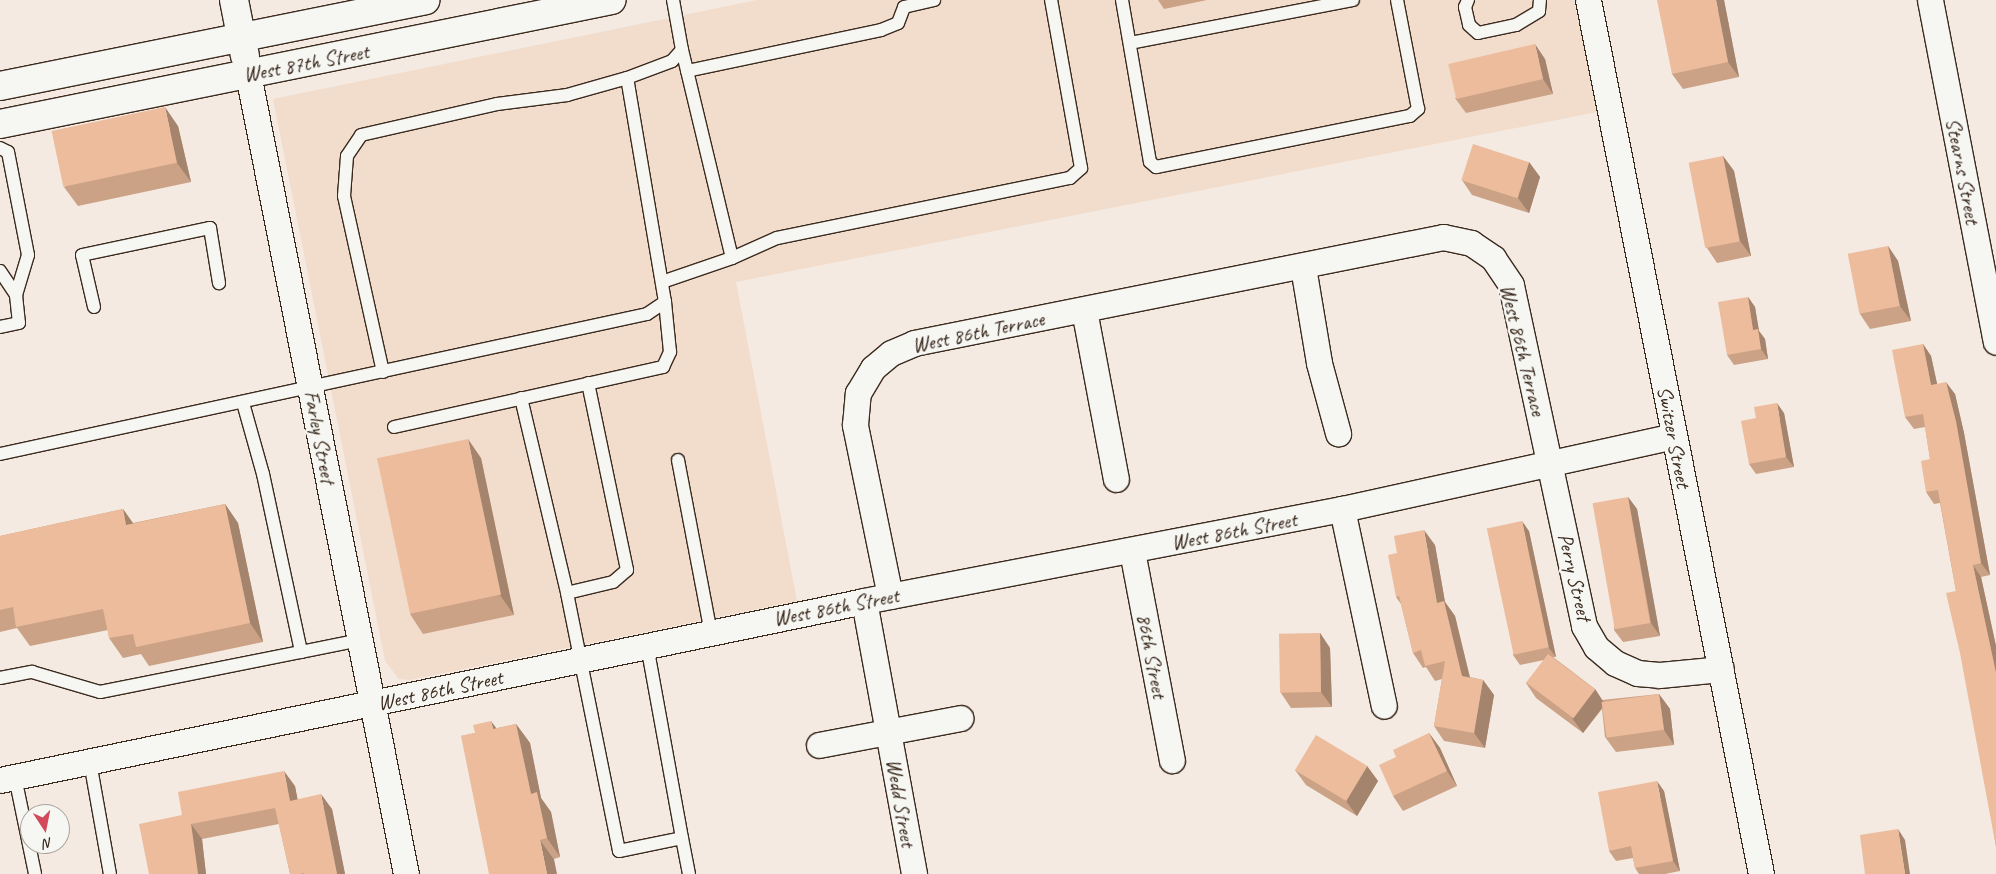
<!DOCTYPE html>
<style>
body{margin:0}
#map{position:relative;width:1996px;height:874px;overflow:hidden;background:#f4eae1;font-family:Caveat,sans-serif}
div>[style]{position:absolute}
[style*='--x']{left:calc(var(--x)*1px);top:calc(var(--y)*1px);width:calc(var(--w)*1px);rotate:calc(var(--a)*1deg)}
.built>*{inset:0;background:#f2dccc}
.roads{filter:drop-shadow(1px 0 #3b2a1e) drop-shadow(-1px 0 #3b2a1e) drop-shadow(0 1px #3b2a1e) drop-shadow(0 -1px #3b2a1e)}
.lane>*{height:12px;margin:-6px;padding:0 6px;transform-origin:6px;border-radius:6px;background:#f6f6f2}
.street>*{height:25px;margin:-12.5px;padding:0 12.5px;transform-origin:12.5px;border-radius:12.5px;background:#f6f6f2}
.secondary>*{height:28px;margin:-14px;padding:0 14px;transform-origin:14px;border-radius:14px;background:#f6f6f2}
.wall>*{inset:0;background:#cba286}
.shaded-wall>*{inset:0;background:#a5846d}
.building>*{inset:0;background:#ecbc9c;transform-origin:0 0}
span{translate:-50% -50%;white-space:nowrap;text-align:center;line-height:1.15;-webkit-text-stroke:5px #f6f6f2;paint-order:stroke}
.street-label{font-size:21px;color:#3b2a1e}
.north{position:absolute;left:20px;top:804px;width:50px;height:50px;box-sizing:border-box;background:#f6f6f2;border:1px solid #aba49d;border-radius:50%;rotate:169deg;font-size:14px;font-weight:700;line-height:20px;text-align:center;color:#3b2a1e}
.north::after{content:'';display:block;margin:auto;width:18px;height:22px;background:#d1495b;clip-path:polygon(50% 0,100% 100%,50% 72%,0 100%)}
</style>
<div id="map">
<div class="built">
<i style="clip-path:polygon(757px 0,1574px 0,1597px 112px,736px 282px,797px 601px,410px 680px,399px 679px,385px 661px,273px 99px)"></i>
</div>
<div class="roads">
<div class="lane">
<i style="--x:1122;--y:0;--w:164;--a:80.2"></i>
<i style="--x:1150;--y:162;--w:8;--a:40"></i>
<i style="--x:1156;--y:167;--w:259;--a:-11.4"></i>
<i style="--x:1410;--y:116;--w:11;--a:-41"></i>
<i style="--x:1418;--y:109;--w:111;--a:-100.9"></i>
<i style="--x:1468;--y:0;--w:8;--a:113"></i>
<i style="--x:1465;--y:7;--w:18;--a:77"></i>
<i style="--x:1469;--y:25;--w:12;--a:42"></i>
<i style="--x:1478;--y:33;--w:39;--a:-12"></i>
<i style="--x:1516;--y:25;--w:27;--a:-31"></i>
<i style="--x:1539;--y:11;--w:11;--a:-85"></i>
<i style="--x:1130;--y:43;--w:227;--a:-10.9"></i>
<i style="--x:687;--y:71;--w:198;--a:-11.9"></i>
<i style="--x:881;--y:30;--w:18;--a:-22"></i>
<i style="--x:898;--y:23;--w:17;--a:-69"></i>
<i style="--x:904;--y:7;--w:31;--a:-13"></i>
<i style="--x:0;--y:148;--w:9;--a:27"></i>
<i style="--x:8;--y:152;--w:105;--a:79"></i>
<i style="--x:28;--y:255;--w:42;--a:106.7"></i>
<i style="--x:16;--y:295;--w:28;--a:84"></i>
<i style="--x:19;--y:323;--w:19;--a:168"></i>
<i style="--x:732;--y:258;--w:49;--a:-24"></i>
<i style="--x:777;--y:238;--w:299;--a:-11.6"></i>
<i style="--x:1070;--y:178;--w:15;--a:-42"></i>
<i style="--x:1081;--y:168;--w:171;--a:-100.1"></i>
<i style="--x:0;--y:271;--w:29;--a:56"></i>
<i style="--x:662;--y:282;--w:74;--a:-18.9"></i>
<i style="--x:732;--y:258;--w:214;--a:-103.5"></i>
<i style="--x:94;--y:307;--w:53;--a:-103"></i>
<i style="--x:82;--y:255;--w:131;--a:-11.9"></i>
<i style="--x:210;--y:228;--w:56;--a:80.7"></i>
<i style="--x:383;--y:372;--w:180;--a:-102.5"></i>
<i style="--x:344;--y:196;--w:40;--a:-85.7"></i>
<i style="--x:347;--y:156;--w:25;--a:-56"></i>
<i style="--x:361;--y:135;--w:139;--a:-12.8"></i>
<i style="--x:497;--y:104;--w:71;--a:-7.3"></i>
<i style="--x:567;--y:95;--w:62;--a:-15.8"></i>
<i style="--x:588;--y:383;--w:191;--a:78.2"></i>
<i style="--x:627;--y:570;--w:18;--a:139"></i>
<i style="--x:613;--y:582;--w:47;--a:166.6"></i>
<i style="--x:567;--y:593;--w:263;--a:78.6"></i>
<i style="--x:619;--y:851;--w:64;--a:-11.7"></i>
<i style="--x:682;--y:838;--w:195;--a:-100.3"></i>
<i style="--x:521;--y:398;--w:200;--a:76.7"></i>
<i style="--x:243;--y:403;--w:74;--a:74.3"></i>
<i style="--x:263;--y:474;--w:182;--a:77.9"></i>
<i style="--x:301;--y:652;--w:60;--a:-11.5"></i>
<i style="--x:394;--y:427;--w:276;--a:-12.6"></i>
<i style="--x:663;--y:367;--w:17;--a:-65"></i>
<i style="--x:670;--y:352;--w:50;--a:-95.7"></i>
<i style="--x:0;--y:454;--w:662;--a:-12.21"></i>
<i style="--x:647;--y:314;--w:22;--a:-34"></i>
<i style="--x:665;--y:302;--w:227;--a:-99.6"></i>
<i style="--x:627;--y:78;--w:48;--a:-20.7"></i>
<i style="--x:672;--y:61;--w:15;--a:-48"></i>
<i style="--x:682;--y:50;--w:51;--a:-100.2"></i>
<i style="--x:678;--y:460;--w:176;--a:79.2"></i>
<i style="--x:0;--y:678;--w:33;--a:-11"></i>
<i style="--x:32;--y:672;--w:71;--a:16.4"></i>
<i style="--x:100;--y:692;--w:205;--a:-11.3"></i>
<i style="--x:90;--y:762;--w:114;--a:79.9"></i>
<i style="--x:15;--y:777;--w:99;--a:78.3"></i>
<i style="--x:682;--y:838;--w:37;--a:79"></i>
</div>
<div class="street">
<i style="--x:1588;--y:0;--w:891;--a:78.8"></i>
<i style="--x:1930;--y:0;--w:348;--a:79.1"></i>
<i style="--x:248;--y:74;--w:815;--a:78.83"></i>
<i style="--x:1303;--y:267;--w:97;--a:80.5"></i>
<i style="--x:1319;--y:363;--w:73;--a:74.8"></i>
<i style="--x:1084;--y:310;--w:172;--a:79.3"></i>
<i style="--x:1342;--y:509;--w:201;--a:78"></i>
<i style="--x:1132;--y:551;--w:213;--a:79.2"></i>
<i style="--x:890;--y:596;--w:175;--a:-101.6"></i>
<i style="--x:855;--y:425;--w:32;--a:-85"></i>
<i style="--x:858;--y:393;--w:29;--a:-59"></i>
<i style="--x:873;--y:368;--w:23;--a:-40"></i>
<i style="--x:891;--y:353;--w:25;--a:-23"></i>
<i style="--x:914;--y:343;--w:540;--a:-11.33"></i>
<i style="--x:1443;--y:237;--w:29;--a:12"></i>
<i style="--x:1471;--y:243;--w:27;--a:34"></i>
<i style="--x:1493;--y:258;--w:32;--a:56"></i>
<i style="--x:1511;--y:285;--w:349;--a:77.9"></i>
<i style="--x:1584;--y:626;--w:24;--a:60"></i>
<i style="--x:1596;--y:647;--w:25;--a:40"></i>
<i style="--x:1615;--y:663;--w:24;--a:24"></i>
<i style="--x:1637;--y:673;--w:22;--a:5"></i>
<i style="--x:1659;--y:675;--w:62;--a:-5.5"></i>
<i style="--x:864;--y:601;--w:278;--a:79.6"></i>
<i style="--x:819;--y:745;--w:144;--a:-10.8"></i>
<i style="--x:0;--y:780;--w:882;--a:-11.7"></i>
<i style="--x:864;--y:601;--w:487;--a:-10.9"></i>
<i style="--x:1342;--y:509;--w:339;--a:-12.4"></i>
</div>
<div class="secondary">
<i style="--x:234;--y:0;--w:57;--a:78.9"></i>
<i style="--x:0;--y:86;--w:434;--a:-11.4"></i>
<i style="--x:0;--y:124;--w:624;--a:-11.45"></i>
</div>
</div>
<div class="wall">
<i style="clip-path:polygon(1158px 0,1207px 0,1164px 9px)"></i>
<i style="clip-path:polygon(1724px 0,1739px 77px,1683px 89px,1672px 74px)"></i>
<i style="clip-path:polygon(1545px 59px,1553px 94px,1466px 113px,1455px 98px)"></i>
<i style="clip-path:polygon(178px 126px,191px 182px,78px 206px,64px 187px)"></i>
<i style="clip-path:polygon(1723px 156px,1734px 171px,1751px 256px,1717px 263px,1707px 248px)"></i>
<i style="clip-path:polygon(1529px 162px,1540px 177px,1529px 213px,1472px 195px,1462px 180px)"></i>
<i style="clip-path:polygon(1888px 246px,1898px 261px,1911px 321px,1870px 329px,1860px 314px)"></i>
<i style="clip-path:polygon(1748px 297px,1755px 307px,1759px 331px,1765px 339px,1768px 359px,1734px 365px,1727px 355px)"></i>
<i style="clip-path:polygon(1923px 344px,1931px 356px,1937px 384px,1955px 394px,1964px 433px,1990px 575px,1981px 577px,1996px 646px,1996px 847px,1956px 591px,1940px 503px,1934px 504px,1926px 492px,1930px 459px,1925px 427px,1914px 429px,1905px 417px)"></i>
<i style="clip-path:polygon(1784px 413px,1794px 467px,1756px 474px,1749px 464px)"></i>
<i style="clip-path:polygon(481px 458px,514px 615px,423px 634px,410px 614px)"></i>
<i style="clip-path:polygon(1628px 497px,1637px 509px,1660px 636px,1623px 642px,1614px 630px)"></i>
<i style="clip-path:polygon(225px 504px,238px 523px,263px 642px,149px 666px,141px 654px,123px 658px,109px 638px,108px 630px,30px 646px,17px 628px,0 632px,0 536px,123px 509px,133px 523px)"></i>
<i style="clip-path:polygon(1529px 531px,1556px 657px,1553px 657px,1595px 689px,1602px 700px,1659px 694px,1670px 709px,1674px 745px,1616px 752px,1605px 737px,1602px 709px,1583px 733px,1536px 698px,1526px 683px,1544px 660px,1520px 665px,1513px 655px)"></i>
<i style="clip-path:polygon(1435px 545px,1445px 602px,1455px 616px,1470px 677px,1483px 680px,1494px 695px,1485px 748px,1444px 741px,1434px 726px,1442px 679px,1435px 681px,1426px 667px,1423px 668px,1413px 653px,1401px 604px,1396px 597px)"></i>
<i style="clip-path:polygon(1320px 633px,1330px 648px,1332px 707px,1291px 708px,1281px 693px)"></i>
<i style="clip-path:polygon(516px 724px,530px 743px,541px 798px,551px 812px,560px 857px,554px 859px,461px 736px)"></i>
<i style="clip-path:polygon(1429px 733px,1440px 748px,1457px 786px,1403px 811px,1393px 796px,1396px 757px)"></i>
<i style="clip-path:polygon(1367px 766px,1378px 781px,1357px 816px,1306px 785px,1295px 770px)"></i>
<i style="clip-path:polygon(295px 786px,297px 799px,332px 809px,345px 874px,290px 874px,279px 824px,202px 839px,206px 874px,149px 874px,182px 815px)"></i>
<i style="clip-path:polygon(1664px 791px,1680px 871px,1665px 874px,1639px 874px,1635px 868px,1633px 858px,1616px 861px,1609px 851px)"></i>
</div>
<div class="shaded-wall">
<i style="clip-path:polygon(1716px 0,1724px 0,1739px 77px,1728px 62px)"></i>
<i style="clip-path:polygon(1535px 44px,1545px 59px,1553px 94px,1543px 79px)"></i>
<i style="clip-path:polygon(165px 107px,178px 126px,191px 182px,177px 163px)"></i>
<i style="clip-path:polygon(1723px 156px,1734px 171px,1751px 256px,1740px 241px)"></i>
<i style="clip-path:polygon(1529px 162px,1540px 177px,1529px 213px,1518px 198px)"></i>
<i style="clip-path:polygon(1888px 246px,1898px 261px,1911px 321px,1900px 306px)"></i>
<i style="clip-path:polygon(1748px 297px,1755px 307px,1759px 331px,1765px 339px,1768px 359px,1761px 349px,1753px 330px)"></i>
<i style="clip-path:polygon(1923px 344px,1931px 356px,1940px 397px,1931px 385px)"></i>
<i style="clip-path:polygon(1946px 382px,1955px 394px,1964px 433px,1990px 575px,1981px 563px)"></i>
<i style="clip-path:polygon(1777px 403px,1784px 413px,1794px 467px,1786px 457px)"></i>
<i style="clip-path:polygon(468px 439px,481px 458px,514px 615px,500px 595px)"></i>
<i style="clip-path:polygon(1628px 497px,1637px 509px,1660px 636px,1651px 623px)"></i>
<i style="clip-path:polygon(225px 504px,238px 523px,263px 642px,250px 623px)"></i>
<i style="clip-path:polygon(123px 509px,137px 529px,126px 525px)"></i>
<i style="clip-path:polygon(1522px 521px,1529px 531px,1556px 657px,1548px 647px)"></i>
<i style="clip-path:polygon(1424px 530px,1435px 545px,1445px 602px,1455px 616px,1473px 691px,1462px 676px,1437px 603px)"></i>
<i style="clip-path:polygon(1973px 565px,1981px 577px,1996px 646px,1996px 673px)"></i>
<i style="clip-path:polygon(1320px 633px,1330px 648px,1332px 707px,1321px 692px)"></i>
<i style="clip-path:polygon(1483px 680px,1494px 695px,1485px 748px,1474px 733px)"></i>
<i style="clip-path:polygon(1595px 689px,1605px 704px,1583px 733px,1572px 718px)"></i>
<i style="clip-path:polygon(1659px 694px,1670px 709px,1674px 745px,1664px 730px)"></i>
<i style="clip-path:polygon(491px 721px,505px 740px,493px 729px)"></i>
<i style="clip-path:polygon(516px 724px,530px 743px,541px 798px,551px 812px,560px 857px,547px 838px,531px 794px)"></i>
<i style="clip-path:polygon(1429px 733px,1440px 748px,1457px 786px,1447px 771px)"></i>
<i style="clip-path:polygon(1367px 766px,1378px 781px,1357px 816px,1346px 801px)"></i>
<i style="clip-path:polygon(284px 771px,295px 786px,301px 816px,290px 801px)"></i>
<i style="clip-path:polygon(1657px 781px,1664px 791px,1680px 871px,1673px 861px)"></i>
<i style="clip-path:polygon(321px 794px,332px 809px,345px 874px,337px 874px)"></i>
<i style="clip-path:polygon(191px 824px,202px 839px,206px 874px,198px 874px)"></i>
<i style="clip-path:polygon(1898px 829px,1905px 840px,1910px 874px,1905px 874px)"></i>
<i style="clip-path:polygon(540px 840px,554px 859px,557px 874px,547px 874px)"></i>
</div>
<div class="building">
<i style="clip-path:polygon(1657px 0,1716px 0,1728px 62px,1672px 74px)"></i>
<i style="left:1535px;top:44px;width:36px;height:89px;rotate:77deg"></i>
<i style="left:165px;top:107px;width:57px;height:116px;rotate:78deg"></i>
<i style="left:1473px;top:144px;width:59px;height:38px;rotate:18deg"></i>
<i style="left:1723px;top:156px;width:87px;height:35px;rotate:79deg"></i>
<i style="left:1888px;top:246px;width:61px;height:41px;rotate:79deg"></i>
<i style="clip-path:polygon(1748px 297px,1753px 330px,1758px 329px,1761px 349px,1727px 355px,1718px 302px)"></i>
<i style="clip-path:polygon(1923px 344px,1931px 385px,1946px 382px,1956px 421px,1981px 563px,1973px 565px,1996px 673px,1996px 847px,1960px 653px,1946px 593px,1956px 591px,1938px 490px,1926px 492px,1921px 461px,1930px 459px,1923px 414px,1905px 417px,1892px 350px)"></i>
<i style="clip-path:polygon(1777px 403px,1786px 457px,1749px 464px,1741px 421px,1756px 418px,1754px 407px)"></i>
<i style="left:468px;top:439px;width:159px;height:93px;rotate:78deg"></i>
<i style="left:1628px;top:497px;width:128px;height:36px;rotate:80deg"></i>
<i style="clip-path:polygon(225px 504px,250px 623px,136px 647px,133px 634px,109px 638px,103px 609px,16px 627px,13px 607px,0 610px,0 536px,123px 509px,126px 525px)"></i>
<i style="left:1522px;top:521px;width:129px;height:36px;rotate:78deg"></i>
<i style="clip-path:polygon(1424px 530px,1437px 603px,1444px 601px,1462px 676px,1483px 680px,1474px 733px,1434px 726px,1445px 661px,1425px 666px,1421px 650px,1413px 653px,1399px 596px,1396px 597px,1388px 555px,1397px 553px,1394px 536px)"></i>
<i style="left:1320px;top:633px;width:59px;height:41px;rotate:89deg"></i>
<i style="left:1548px;top:654px;width:59px;height:36px;rotate:37deg"></i>
<i style="left:1659px;top:694px;width:36px;height:58px;rotate:82deg"></i>
<i style="clip-path:polygon(491px 721px,493px 729px,516px 724px,531px 794px,537px 792px,547px 838px,540px 840px,547px 874px,489px 874px,461px 736px,475px 733px,473px 725px)"></i>
<i style="clip-path:polygon(1429px 733px,1447px 771px,1393px 796px,1379px 765px,1396px 757px,1393px 750px)"></i>
<i style="left:1316px;top:735px;width:60px;height:41px;rotate:31deg"></i>
<i style="clip-path:polygon(284px 771px,290px 801px,321px 794px,337px 874px,304px 874px,304px 873px,300px 874px,290px 874px,275px 808px,191px 824px,198px 874px,149px 874px,139px 824px,182px 815px,178px 792px)"></i>
<i style="clip-path:polygon(1657px 781px,1673px 861px,1635px 868px,1631px 846px,1609px 851px,1598px 792px)"></i>
<i style="clip-path:polygon(1898px 829px,1905px 874px,1865px 874px,1860px 835px)"></i>
</div>
<div class="street-label">
<span style="left:306px;top:63px;rotate:-11deg">West 87th Street</span>
<span style="left:1963px;top:171px;rotate:79deg">Stearns Street</span>
<span style="left:978px;top:332px;rotate:-12deg">West 86th Terrace</span>
<span style="left:1523px;top:350px;rotate:76deg">West 86th Terrace</span>
<span style="left:320px;top:437px;rotate:79deg">Farley Street</span>
<span style="left:1674px;top:437px;rotate:79deg">Switzer Street</span>
<span style="left:1234px;top:531px;rotate:-11deg">West 86th Street</span>
<span style="left:1575px;top:577px;rotate:77deg">Perry Street</span>
<span style="left:836px;top:607px;rotate:-11deg">West 86th Street</span>
<span style="left:1152px;top:656px;rotate:79deg">86th Street</span>
<span style="left:440px;top:690px;rotate:-12deg">West 86th Street</span>
<span style="left:901px;top:803px;rotate:80deg">Wedd Street</span>
</div>
<div class="north">N</div>
</div>
